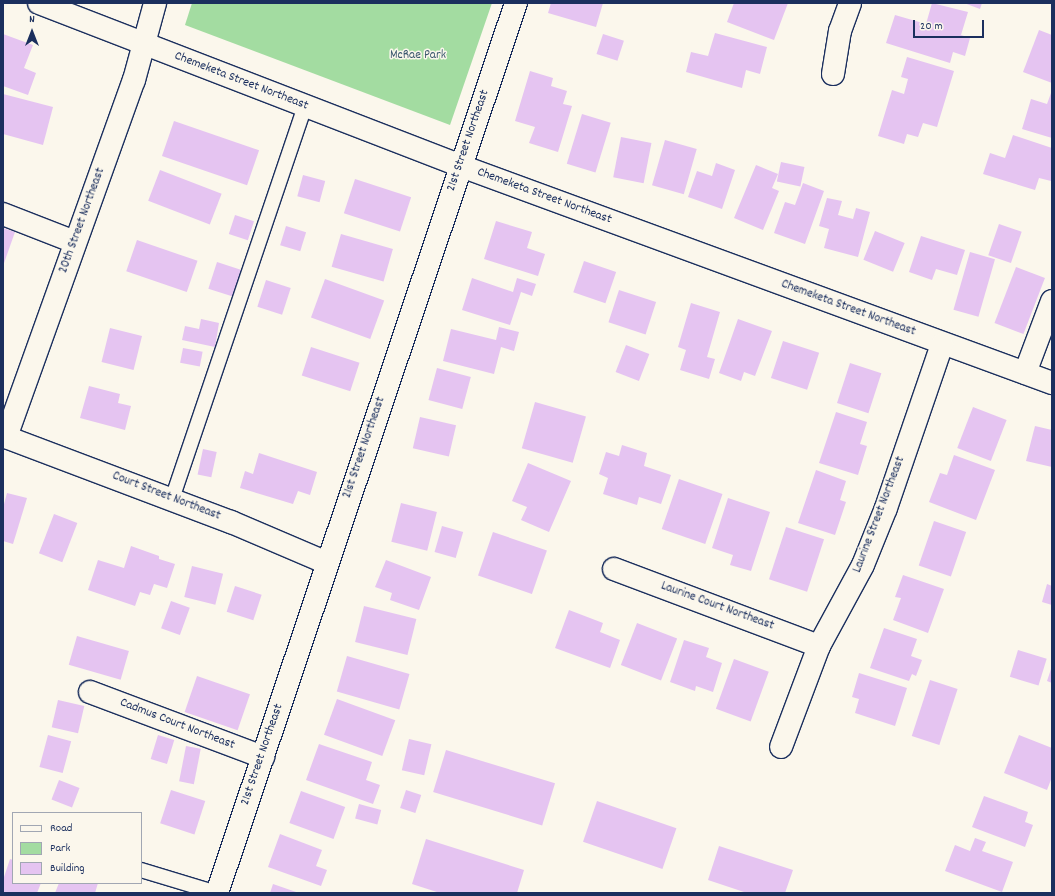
<!DOCTYPE html>
<style>
body{margin:0}
#map{position:relative;width:1055px;height:896px;overflow:hidden;background:#fbf7ec;font-family:Dekko,sans-serif}
div>[style]{position:absolute}
[style*='--x']{left:calc(var(--x)*1px);top:calc(var(--y)*1px);width:calc(var(--w)*1px);rotate:calc(var(--a)*1deg)}
.green>*{inset:0;background:#a3dca1}
.building>*{inset:0;background:#e5c4f1;transform-origin:0 0}
.roads{filter:drop-shadow(1px 0 #1b2f5e) drop-shadow(-1px 0 #1b2f5e) drop-shadow(0 1px #1b2f5e) drop-shadow(0 -1px #1b2f5e)}
.lane>*{height:14px;margin:-7px;padding:0 7px;transform-origin:7px;border-radius:7px;background:#fbf7ec}
.street>*{height:22px;margin:-11px;padding:0 11px;transform-origin:11px;border-radius:11px;background:#fbf7ec}
span{translate:-50% -50%;white-space:nowrap;text-align:center;line-height:1.15;-webkit-text-stroke:3px #fbf7ec;paint-order:stroke}
.park-label{font-size:13px;color:#3d5a6f}
.street-label{font-size:13px;color:#1b2f5e}
.frame{position:absolute;inset:0;border:4px solid #1b2f5e;pointer-events:none}
.legend{position:absolute;left:12px;top:812px;width:130px;height:72px;box-sizing:border-box;background:#fbf7ec;border:1px solid #a1a7b3;margin:0;padding:5px 7px;list-style:none;font-size:12px;color:#1b2f5e}
.legend li{display:flex;align-items:center;gap:8px;height:20px}
.legend b{width:20px;border:1px solid #a1a7b3}
.north{position:absolute;left:12px;top:12px;width:40px;height:40px;-webkit-text-stroke:3px #fbf7ec;paint-order:stroke;rotate:0deg;font-size:11px;font-weight:700;line-height:16px;text-align:center;color:#1b2f5e}
.north::after{content:'';display:block;margin:auto;width:14px;height:18px;background:#1b2f5e;clip-path:polygon(50% 0,100% 100%,50% 72%,0 100%)}
.scale{position:absolute;left:913px;top:20px;width:71px;height:18px;box-sizing:border-box;border:2px solid #1b2f5e;border-top:0;padding-left:5px;font-size:12px;line-height:14px;white-space:nowrap;color:#1b2f5e;-webkit-text-stroke:3px #fbf7ec;paint-order:stroke}
</style>
<div id="map">
<div class="green">
<i style="clip-path:polygon(192px 3px,492px 3px,450px 125px,185px 25px)"></i>
</div>
<div class="building">
<i style="clip-path:polygon(551px 3px,603px 3px,596px 27px,548px 13px)"></i>
<i style="clip-path:polygon(734px 3px,788px 3px,774px 40px,727px 22px)"></i>
<i style="clip-path:polygon(932px 3px,968px 12px,961px 35px,970px 38px,965px 56px,953px 52px,950px 63px,886px 43px,895px 15px,926px 24px)"></i>
<i style="clip-path:polygon(964px 3px,982px 3px,980px 9px)"></i>
<i style="clip-path:polygon(1039px 30px,1052px 35px,1052px 83px,1023px 72px)"></i>
<i style="clip-path:polygon(715px 33px,767px 47px,760px 74px,746px 70px,742px 88px,686px 72px,691px 52px,708px 56px)"></i>
<i style="clip-path:polygon(3px 34px,33px 45px,24px 68px,36px 73px,28px 95px,3px 86px)"></i>
<i style="left:603px;top:34px;width:22px;height:21px;rotate:18deg"></i>
<i style="clip-path:polygon(907px 57px,954px 71px,937px 127px,923px 123px,918px 137px,907px 134px,904px 144px,878px 136px,892px 90px,904px 94px,908px 79px,901px 77px)"></i>
<i style="clip-path:polygon(530px 71px,553px 78px,551px 86px,567px 91px,563px 104px,572px 106px,558px 152px,529px 143px,535px 127px,515px 121px)"></i>
<i style="clip-path:polygon(1051px 93px,1052px 138px,1022px 129px,1031px 99px,1047px 104px)"></i>
<i style="clip-path:polygon(3px 94px,53px 107px,43px 145px,3px 134px)"></i>
<i style="left:582px;top:114px;width:30px;height:52px;rotate:17deg"></i>
<i style="left:174px;top:121px;width:90px;height:37px;rotate:19deg"></i>
<i style="clip-path:polygon(1013px 135px,1052px 148px,1051px 181px,1039px 178px,1035px 190px,983px 174px,990px 153px,1005px 158px)"></i>
<i style="left:621px;top:137px;width:31px;height:41px;rotate:11deg"></i>
<i style="left:665px;top:140px;width:33px;height:47px;rotate:16deg"></i>
<i style="left:781px;top:162px;width:24px;height:20px;rotate:12deg"></i>
<i style="clip-path:polygon(716px 163px,735px 170px,722px 209px,688px 197px,697px 171px,712px 176px)"></i>
<i style="clip-path:polygon(756px 165px,778px 174px,772px 188px,779px 191px,763px 230px,734px 218px)"></i>
<i style="left:160px;top:170px;width:66px;height:33px;rotate:21deg"></i>
<i style="left:303px;top:175px;width:23px;height:22px;rotate:15deg"></i>
<i style="left:355px;top:179px;width:59px;height:36px;rotate:18deg"></i>
<i style="clip-path:polygon(803px 183px,824px 191px,805px 244px,774px 233px,785px 202px,795px 205px)"></i>
<i style="clip-path:polygon(827px 198px,842px 201px,838px 215px,853px 219px,856px 208px,870px 212px,858px 257px,824px 248px,829px 229px,819px 226px)"></i>
<i style="left:235px;top:215px;width:20px;height:20px;rotate:18deg"></i>
<i style="clip-path:polygon(496px 221px,532px 232px,527px 248px,545px 254px,538px 276px,484px 259px)"></i>
<i style="left:999px;top:224px;width:24px;height:33px;rotate:19deg"></i>
<i style="left:286px;top:226px;width:21px;height:20px;rotate:17deg"></i>
<i style="clip-path:polygon(3px 228px,15px 232px,3px 266px)"></i>
<i style="left:875px;top:231px;width:32px;height:31px;rotate:22deg"></i>
<i style="left:341px;top:234px;width:54px;height:34px;rotate:16deg"></i>
<i style="clip-path:polygon(921px 236px,965px 250px,957px 275px,936px 269px,932px 280px,909px 272px)"></i>
<i style="left:137px;top:240px;width:64px;height:33px;rotate:19deg"></i>
<i style="left:970px;top:252px;width:26px;height:60px;rotate:16deg"></i>
<i style="left:584px;top:261px;width:34px;height:33px;rotate:19deg"></i>
<i style="left:217px;top:262px;width:29px;height:28px;rotate:18deg"></i>
<i style="left:1016px;top:267px;width:31px;height:60px;rotate:21deg"></i>
<i style="clip-path:polygon(472px 278px,513px 292px,517px 278px,536px 284px,532px 296px,521px 292px,510px 325px,462px 310px)"></i>
<i style="left:325px;top:279px;width:63px;height:41px;rotate:20deg"></i>
<i style="left:266px;top:280px;width:26px;height:28px;rotate:18deg"></i>
<i style="left:619px;top:290px;width:39px;height:34px;rotate:18deg"></i>
<i style="clip-path:polygon(691px 303px,720px 312px,707px 357px,715px 359px,709px 379px,680px 370px,686px 350px,678px 347px)"></i>
<i style="clip-path:polygon(201px 319px,219px 323px,215px 347px,182px 340px,185px 326px,199px 329px)"></i>
<i style="clip-path:polygon(738px 319px,772px 331px,755px 376px,744px 372px,741px 381px,719px 373px)"></i>
<i style="clip-path:polygon(499px 327px,519px 332px,514px 351px,501px 347px,494px 374px,443px 361px,451px 329px,496px 340px)"></i>
<i style="left:110px;top:328px;width:33px;height:35px;rotate:14deg"></i>
<i style="left:783px;top:341px;width:38px;height:39px;rotate:18deg"></i>
<i style="left:626px;top:345px;width:25px;height:29px;rotate:21deg"></i>
<i style="left:311px;top:347px;width:51px;height:30px;rotate:18deg"></i>
<i style="left:183px;top:348px;width:20px;height:15px;rotate:11deg"></i>
<i style="left:850px;top:363px;width:33px;height:42px;rotate:18deg"></i>
<i style="left:437px;top:368px;width:35px;height:33px;rotate:15deg"></i>
<i style="clip-path:polygon(89px 386px,120px 394px,118px 403px,131px 406px,125px 430px,80px 418px)"></i>
<i style="left:535px;top:402px;width:53px;height:48px;rotate:16deg"></i>
<i style="left:973px;top:407px;width:36px;height:44px;rotate:21deg"></i>
<i style="clip-path:polygon(836px 412px,867px 422px,860px 444px,867px 446px,858px 475px,819px 463px)"></i>
<i style="left:420px;top:417px;width:37px;height:32px;rotate:13deg"></i>
<i style="clip-path:polygon(1035px 426px,1052px 430px,1052px 467px,1026px 461px)"></i>
<i style="clip-path:polygon(622px 445px,647px 453px,644px 466px,671px 475px,661px 504px,639px 497px,637px 505px,603px 494px,608px 478px,599px 474px,606px 452px,619px 456px)"></i>
<i style="left:203px;top:449px;width:14px;height:26px;rotate:12deg"></i>
<i style="clip-path:polygon(259px 453px,317px 472px,310px 495px,298px 491px,293px 504px,240px 488px,245px 471px,253px 474px)"></i>
<i style="clip-path:polygon(954px 455px,995px 470px,976px 520px,929px 502px,940px 473px,947px 475px)"></i>
<i style="clip-path:polygon(528px 463px,571px 481px,549px 532px,521px 520px,527px 507px,512px 501px)"></i>
<i style="clip-path:polygon(816px 470px,846px 481px,840px 500px,846px 502px,835px 535px,798px 523px)"></i>
<i style="left:679px;top:479px;width:46px;height:53px;rotate:19deg"></i>
<i style="clip-path:polygon(7px 493px,27px 498px,13px 544px,3px 541px,3px 508px)"></i>
<i style="clip-path:polygon(728px 498px,770px 512px,751px 571px,730px 565px,733px 555px,712px 548px)"></i>
<i style="left:401px;top:503px;width:37px;height:40px;rotate:14deg"></i>
<i style="left:54px;top:514px;width:25px;height:42px;rotate:21deg"></i>
<i style="left:934px;top:521px;width:34px;height:47px;rotate:19deg"></i>
<i style="left:442px;top:526px;width:22px;height:27px;rotate:16deg"></i>
<i style="left:786px;top:527px;width:40px;height:55px;rotate:18deg"></i>
<i style="left:493px;top:532px;width:57px;height:46px;rotate:19deg"></i>
<i style="clip-path:polygon(131px 546px,159px 556px,159px 559px,175px 564px,167px 588px,154px 584px,150px 595px,140px 592px,135px 606px,88px 590px,98px 560px,124px 568px)"></i>
<i style="clip-path:polygon(386px 560px,431px 577px,419px 610px,390px 600px,392px 593px,375px 587px)"></i>
<i style="left:192px;top:566px;width:32px;height:32px;rotate:14deg"></i>
<i style="clip-path:polygon(903px 575px,944px 589px,928px 633px,893px 620px,901px 598px,895px 597px)"></i>
<i style="clip-path:polygon(1047px 584px,1052px 586px,1052px 605px,1042px 602px)"></i>
<i style="left:235px;top:586px;width:28px;height:27px;rotate:18deg"></i>
<i style="left:171px;top:601px;width:20px;height:29px;rotate:20deg"></i>
<i style="left:364px;top:606px;width:54px;height:37px;rotate:14deg"></i>
<i style="clip-path:polygon(569px 610px,603px 623px,600px 632px,620px 640px,610px 668px,555px 648px)"></i>
<i style="left:637px;top:623px;width:43px;height:45px;rotate:21deg"></i>
<i style="clip-path:polygon(884px 628px,917px 639px,911px 656px,922px 660px,916px 676px,912px 674px,909px 681px,870px 668px)"></i>
<i style="left:77px;top:636px;width:54px;height:30px;rotate:16deg"></i>
<i style="clip-path:polygon(684px 640px,709px 648px,706px 657px,722px 663px,713px 692px,696px 686px,695px 691px,670px 682px)"></i>
<i style="left:1018px;top:650px;width:30px;height:28px;rotate:17deg"></i>
<i style="left:347px;top:656px;width:65px;height:37px;rotate:16deg"></i>
<i style="left:734px;top:659px;width:37px;height:53px;rotate:20deg"></i>
<i style="clip-path:polygon(1052px 666px,1052px 683px,1047px 681px)"></i>
<i style="clip-path:polygon(859px 673px,907px 688px,895px 726px,855px 713px,859px 699px,852px 697px)"></i>
<i style="left:197px;top:676px;width:56px;height:38px;rotate:19deg"></i>
<i style="left:930px;top:680px;width:29px;height:59px;rotate:18deg"></i>
<i style="left:337px;top:699px;width:62px;height:38px;rotate:20deg"></i>
<i style="left:58px;top:700px;width:27px;height:28px;rotate:13deg"></i>
<i style="left:48px;top:735px;width:24px;height:33px;rotate:15deg"></i>
<i style="left:158px;top:735px;width:17px;height:25px;rotate:17deg"></i>
<i style="clip-path:polygon(1019px 735px,1052px 748px,1052px 777px,1047px 790px,1004px 773px)"></i>
<i style="left:409px;top:739px;width:23px;height:32px;rotate:13deg"></i>
<i style="clip-path:polygon(319px 744px,372px 762px,366px 780px,380px 785px,373px 804px,306px 780px)"></i>
<i style="left:186px;top:746px;width:15px;height:36px;rotate:11deg"></i>
<i style="left:446px;top:750px;width:114px;height:44px;rotate:17deg"></i>
<i style="left:59px;top:780px;width:22px;height:21px;rotate:21deg"></i>
<i style="left:171px;top:790px;width:36px;height:35px;rotate:18deg"></i>
<i style="left:406px;top:790px;width:16px;height:19px;rotate:18deg"></i>
<i style="left:301px;top:791px;width:47px;height:34px;rotate:20deg"></i>
<i style="clip-path:polygon(984px 796px,1028px 812px,1025px 822px,1033px 825px,1025px 847px,972px 827px)"></i>
<i style="left:597px;top:801px;width:84px;height:43px;rotate:19deg"></i>
<i style="left:359px;top:804px;width:23px;height:15px;rotate:15deg"></i>
<i style="clip-path:polygon(280px 834px,322px 850px,316px 866px,327px 870px,321px 886px,268px 867px)"></i>
<i style="clip-path:polygon(975px 838px,986px 842px,982px 851px,1013px 862px,1002px 892px,945px 871px,955px 845px,970px 851px)"></i>
<i style="clip-path:polygon(426px 839px,524px 870px,517px 893px,440px 893px,412px 884px)"></i>
<i style="clip-path:polygon(719px 846px,793px 870px,785px 893px,747px 893px,708px 880px)"></i>
<i style="clip-path:polygon(10px 859px,13px 860px,13px 883px,41px 883px,37px 893px,3px 893px,3px 880px)"></i>
<i style="clip-path:polygon(59px 883px,98px 883px,95px 893px,55px 893px)"></i>
<i style="clip-path:polygon(273px 884px,299px 893px,270px 893px)"></i>
</div>
<div class="roads">
<div class="lane">
<i style="--x:172;--y:499;--w:415;--a:-71.3"></i>
<i style="--x:141;--y:870;--w:79;--a:16.8"></i>
</div>
<div class="street">
<i style="--x:39;--y:3;--w:452;--a:21.1"></i>
<i style="--x:461;--y:166;--w:630;--a:20.16"></i>
<i style="--x:833;--y:74;--w:44;--a:-80.8"></i>
<i style="--x:840;--y:31;--w:30;--a:-70"></i>
<i style="--x:3;--y:214;--w:77;--a:21.3"></i>
<i style="--x:1025;--y:373;--w:77;--a:-69.4"></i>
<i style="--x:3;--y:436;--w:244;--a:20.7"></i>
<i style="--x:231;--y:522;--w:104;--a:23.1"></i>
<i style="--x:6;--y:437;--w:379;--a:-70.3"></i>
<i style="--x:134;--y:80;--w:80;--a:-74.7"></i>
<i style="--x:614;--y:569;--w:219;--a:20.6"></i>
<i style="--x:90;--y:692;--w:185;--a:20.6"></i>
<i style="--x:781;--y:747;--w:108;--a:-69.4"></i>
<i style="--x:819;--y:646;--w:92;--a:-61.5"></i>
<i style="--x:863;--y:565;--w:61;--a:-68"></i>
<i style="--x:886;--y:508;--w:173;--a:-71.1"></i>
<i style="--x:217;--y:893;--w:939;--a:-71.43"></i>
</div>
</div>
<div class="park-label">
<span style="left:418px;top:56px">McRae Park</span>
</div>
<div class="street-label">
<span style="left:241px;top:82px;rotate:21deg">Chemeketa Street Northeast</span>
<span style="left:469px;top:141px;rotate:-71deg">21st Street Northeast</span>
<span style="left:544px;top:197px;rotate:20deg">Chemeketa Street Northeast</span>
<span style="left:83px;top:221px;rotate:-70deg">20th Street Northeast</span>
<span style="left:848px;top:309px;rotate:20deg">Chemeketa Street Northeast</span>
<span style="left:365px;top:448px;rotate:-71deg">21st Street Northeast</span>
<span style="left:166px;top:497px;rotate:21deg">Court Street Northeast</span>
<span style="left:880px;top:515px;rotate:-69deg">Laurine Street Northeast</span>
<span style="left:717px;top:607px;rotate:20deg">Laurine Court Northeast</span>
<span style="left:177px;top:725px;rotate:21deg">Cadmus Court Northeast</span>
<span style="left:263px;top:755px;rotate:-71deg">21st Street Northeast</span>
</div>
<div class="frame"></div>
<ul class="legend">
<li><b style="height:5px;background:#fbf7ec"></b>Road</li>
<li><b style="height:11px;background:#a3dca1"></b>Park</li>
<li><b style="height:11px;background:#e5c4f1"></b>Building</li>
</ul>
<div class="north">N</div>
<div class="scale">20 m</div>
</div>
